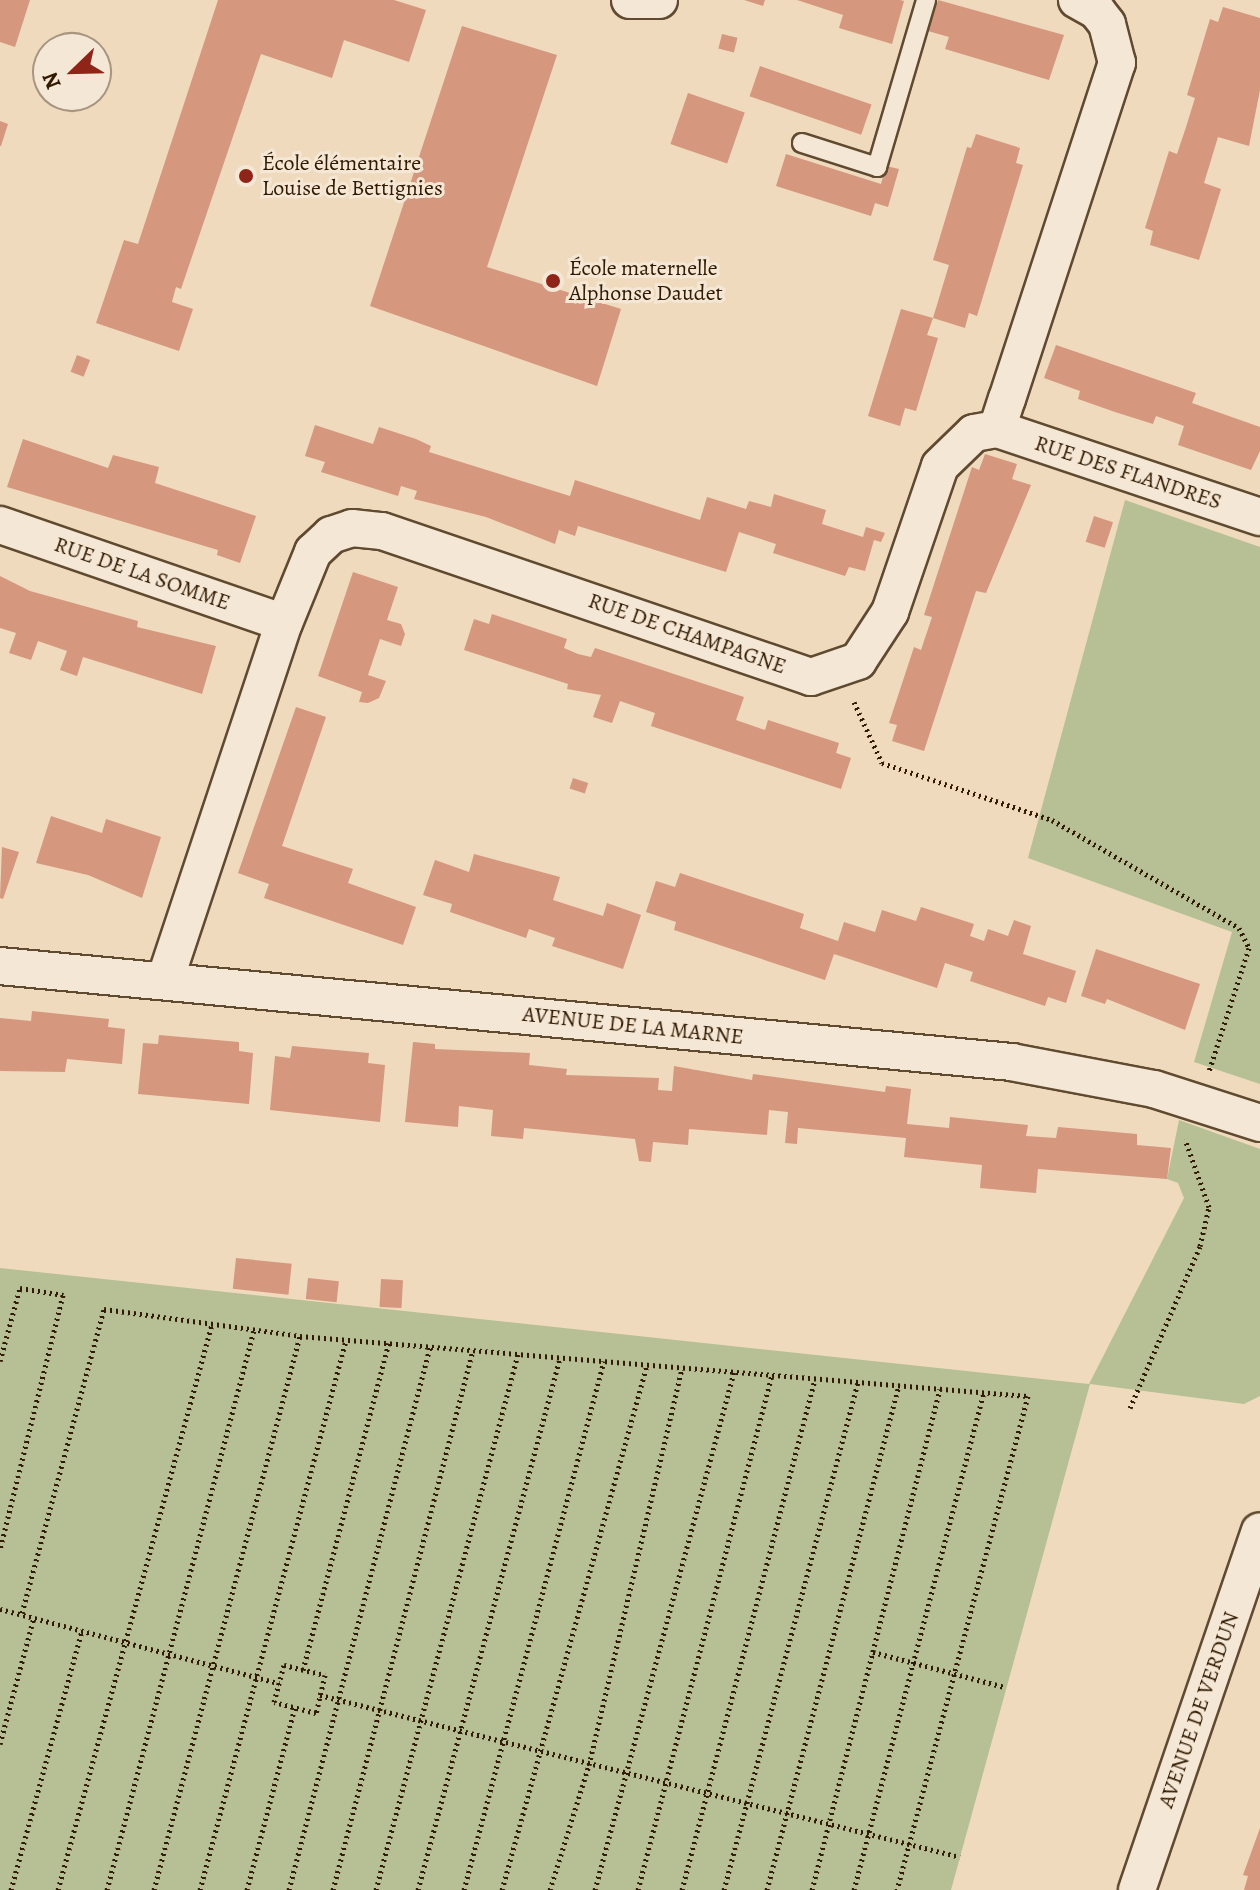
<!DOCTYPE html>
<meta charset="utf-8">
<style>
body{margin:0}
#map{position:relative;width:1260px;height:1890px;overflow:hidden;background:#efdabe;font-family:Alegreya,serif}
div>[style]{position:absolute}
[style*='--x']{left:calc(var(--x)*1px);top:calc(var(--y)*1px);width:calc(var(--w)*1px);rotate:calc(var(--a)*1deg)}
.green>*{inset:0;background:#b6c094}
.building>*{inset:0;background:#d5977d;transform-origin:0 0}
.path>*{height:5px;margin-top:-2.5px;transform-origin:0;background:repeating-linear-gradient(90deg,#311a00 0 2px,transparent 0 6px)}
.roads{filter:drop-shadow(2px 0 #604a30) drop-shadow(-2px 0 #604a30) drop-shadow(0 2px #604a30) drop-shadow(0 -2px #604a30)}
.lane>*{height:18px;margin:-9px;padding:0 9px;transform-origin:9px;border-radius:9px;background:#f5e7d5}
.street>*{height:36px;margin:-18px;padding:0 18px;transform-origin:18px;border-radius:18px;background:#f5e7d5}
.dots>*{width:22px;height:22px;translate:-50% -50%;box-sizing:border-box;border:4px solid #f5e7d5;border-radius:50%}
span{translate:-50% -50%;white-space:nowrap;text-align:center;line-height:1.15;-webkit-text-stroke:6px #f5e7d5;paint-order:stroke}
.poi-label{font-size:22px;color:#311a00}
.left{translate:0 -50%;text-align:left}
.street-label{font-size:22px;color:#311a00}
.north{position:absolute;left:32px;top:32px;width:80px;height:80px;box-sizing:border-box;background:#f5e7d5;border:2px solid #a79580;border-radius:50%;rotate:247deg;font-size:22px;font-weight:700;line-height:32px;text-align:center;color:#311a00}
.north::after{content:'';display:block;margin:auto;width:28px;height:36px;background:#8f2418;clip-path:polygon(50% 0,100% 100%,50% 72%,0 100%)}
</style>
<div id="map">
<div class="green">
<i style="clip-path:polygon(1125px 500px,1260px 547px,1260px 1084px,1194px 1062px,1232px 932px,1028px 858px)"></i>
<i style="clip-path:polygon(1179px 1120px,1260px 1149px,1260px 1396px,1244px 1404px,1090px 1384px,951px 1890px,0 1890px,0 1268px,1089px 1384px,1184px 1198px,1178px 1183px,1167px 1179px)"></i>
</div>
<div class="building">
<i style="clip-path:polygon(0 0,30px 0,15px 47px,0 42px)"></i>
<i style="clip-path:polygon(218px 0,394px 0,426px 10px,409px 62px,344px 40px,332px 78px,261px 54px,181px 289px,176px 287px,172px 302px,193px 309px,179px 351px,96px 323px,124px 240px,138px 244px)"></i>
<i style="clip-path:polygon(744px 0,765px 0,763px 6px)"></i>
<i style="clip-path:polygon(797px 0,900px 0,904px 1px,892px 44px,839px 28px,843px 15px)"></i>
<i style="clip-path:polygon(938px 0,1064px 35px,1049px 80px,945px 49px,949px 37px,928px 31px)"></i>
<i style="clip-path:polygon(1223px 7px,1260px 18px,1260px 90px,1249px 146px,1218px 137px,1204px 183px,1221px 189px,1199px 260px,1150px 245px,1153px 231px,1145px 228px,1169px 151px,1177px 154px,1186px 127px,1195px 98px,1187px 95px,1210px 19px,1218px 22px)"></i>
<i style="clip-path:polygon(462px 26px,557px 55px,487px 267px,621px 309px,597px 386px,370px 306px)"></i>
<i style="left:722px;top:34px;width:16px;height:15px;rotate:14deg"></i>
<i style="left:760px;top:66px;width:118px;height:32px;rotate:19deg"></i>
<i style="left:688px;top:93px;width:60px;height:54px;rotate:19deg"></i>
<i style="clip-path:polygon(0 121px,8px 124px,1px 146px,0 146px)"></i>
<i style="clip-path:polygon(976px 134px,1020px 148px,1016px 163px,1023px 165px,977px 316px,969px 313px,965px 328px,933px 318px,949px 265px,933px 260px,967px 147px,971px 148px)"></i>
<i style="clip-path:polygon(786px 154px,881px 184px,886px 166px,899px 169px,888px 207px,875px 203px,871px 216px,776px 186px)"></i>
<i style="clip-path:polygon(901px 309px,933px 318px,927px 335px,938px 338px,916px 411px,905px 408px,900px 426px,868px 416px)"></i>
<i style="clip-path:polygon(1056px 345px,1196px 393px,1192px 403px,1260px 427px,1260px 451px,1251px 470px,1178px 445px,1184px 426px,1156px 416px,1153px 424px,1115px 412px,1078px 399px,1080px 391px,1044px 378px)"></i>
<i style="left:77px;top:355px;width:14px;height:18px;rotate:21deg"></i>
<i style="clip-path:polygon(315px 425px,373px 444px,379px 427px,416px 439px,431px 446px,429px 452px,570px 496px,575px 480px,700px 520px,707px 497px,746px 509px,749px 501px,771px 507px,774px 494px,826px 510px,822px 524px,863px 537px,866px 527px,885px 533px,881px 542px,874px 540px,865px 571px,849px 567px,845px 576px,773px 553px,776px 544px,739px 532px,726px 572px,578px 526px,575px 536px,559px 530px,555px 544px,486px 517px,414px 499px,417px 491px,401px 486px,398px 496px,321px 472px,325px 462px,305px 456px)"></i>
<i style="clip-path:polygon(23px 439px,108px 468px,113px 455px,159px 467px,155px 483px,256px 516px,240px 563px,217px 555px,218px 550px,7px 487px)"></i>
<i style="clip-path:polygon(985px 454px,1017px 464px,1012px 479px,1031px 485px,986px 593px,976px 591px,924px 751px,892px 741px,897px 725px,889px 723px,914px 647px,921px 650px,932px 617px,924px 615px,972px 467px,979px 470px)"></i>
<i style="left:1094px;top:516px;width:20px;height:27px;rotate:18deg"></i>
<i style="clip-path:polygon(353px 572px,398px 587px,387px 620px,401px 624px,405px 634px,401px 646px,380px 639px,368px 675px,386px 681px,379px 698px,368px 703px,359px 702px,362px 692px,318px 676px)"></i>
<i style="clip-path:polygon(0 576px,30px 591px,138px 621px,137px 627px,216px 646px,202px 694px,83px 657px,77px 676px,60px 670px,67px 651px,38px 641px,31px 660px,9px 653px,16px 633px,0 628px)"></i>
<i style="clip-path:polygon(492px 614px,567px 639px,564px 648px,578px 654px,591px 657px,595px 648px,744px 697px,736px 720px,765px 730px,768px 720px,839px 743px,836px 753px,851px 758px,841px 789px,651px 726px,655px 713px,620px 701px,612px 723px,593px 717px,601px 695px,567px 689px,568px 684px,464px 650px,474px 619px,489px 624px)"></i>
<i style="clip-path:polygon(296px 707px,326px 717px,282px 846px,353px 869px,348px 883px,416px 907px,403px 945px,264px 898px,269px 884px,238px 873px)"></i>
<i style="left:573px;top:778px;width:16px;height:11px;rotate:18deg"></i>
<i style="clip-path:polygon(51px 816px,102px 833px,106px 819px,161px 837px,142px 898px,88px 875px,36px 863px)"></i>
<i style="clip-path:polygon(2px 847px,19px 852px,3px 899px,0 898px)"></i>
<i style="clip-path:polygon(474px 854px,560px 877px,553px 900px,603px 916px,607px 903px,641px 915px,623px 969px,552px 946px,555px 938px,529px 929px,526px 938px,450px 912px,452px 904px,423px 895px,435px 860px,469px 872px)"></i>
<i style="clip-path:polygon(680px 873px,804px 914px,800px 928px,838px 941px,844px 922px,875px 932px,882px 910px,916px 921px,921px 907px,974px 924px,970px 936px,984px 941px,988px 929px,1008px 936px,1014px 920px,1031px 926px,1023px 954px,1076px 971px,1066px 1003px,1048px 997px,1045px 1006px,970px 981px,973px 972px,945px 963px,937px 988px,834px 954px,825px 980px,674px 930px,676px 922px,646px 912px,656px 881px,675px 887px)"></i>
<i style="clip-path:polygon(1096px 949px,1200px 984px,1185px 1030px,1107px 999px,1105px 1004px,1081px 996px)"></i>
<i style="clip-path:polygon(32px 1011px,109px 1019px,108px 1027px,125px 1029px,122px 1064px,67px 1059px,65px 1072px,0 1071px,0 1018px,31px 1021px)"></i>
<i style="clip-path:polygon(159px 1035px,239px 1042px,239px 1051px,253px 1053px,249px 1104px,138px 1094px,143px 1043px,158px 1044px)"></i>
<i style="clip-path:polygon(413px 1042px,435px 1044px,435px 1049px,530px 1053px,529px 1065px,567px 1069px,566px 1075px,659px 1078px,658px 1090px,672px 1091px,674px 1066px,752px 1080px,753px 1074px,885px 1092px,886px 1086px,911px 1089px,907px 1124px,949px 1128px,950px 1117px,1028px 1125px,1026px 1136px,1056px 1138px,1058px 1127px,1137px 1134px,1137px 1145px,1171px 1148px,1167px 1179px,1038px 1169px,1036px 1193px,980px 1188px,982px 1165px,904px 1157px,906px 1138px,798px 1128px,797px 1144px,785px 1143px,788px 1112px,769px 1110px,767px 1135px,689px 1129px,688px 1145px,653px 1142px,651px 1162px,639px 1161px,635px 1139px,524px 1128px,523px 1139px,491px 1136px,493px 1110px,459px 1106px,458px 1127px,405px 1122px)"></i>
<i style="clip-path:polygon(292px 1046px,369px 1053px,368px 1063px,385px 1065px,380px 1122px,270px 1110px,275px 1056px,290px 1058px)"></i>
<i style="left:236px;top:1258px;width:56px;height:31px;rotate:6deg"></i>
<i style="left:308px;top:1278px;width:31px;height:21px;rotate:6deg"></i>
<i style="left:381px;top:1279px;width:22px;height:28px;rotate:3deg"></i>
<i style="clip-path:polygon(1260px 1828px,1260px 1890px,1244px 1890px,1248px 1876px,1243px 1875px)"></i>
</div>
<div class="path">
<i style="--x:854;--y:702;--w:67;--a:65.3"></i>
<i style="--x:882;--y:763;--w:179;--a:18.5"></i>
<i style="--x:1052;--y:820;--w:216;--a:30"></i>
<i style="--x:1239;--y:928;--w:22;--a:63"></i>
<i style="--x:1249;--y:948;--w:129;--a:108"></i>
<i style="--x:0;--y:1361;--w:76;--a:-74.7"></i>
<i style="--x:20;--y:1288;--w:44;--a:9.2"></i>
<i style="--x:63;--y:1295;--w:262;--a:103.9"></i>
<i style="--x:1130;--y:1408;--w:176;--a:-66.6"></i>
<i style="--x:1200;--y:1246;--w:40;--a:-77"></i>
<i style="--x:1209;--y:1207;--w:72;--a:-109.4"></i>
<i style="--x:0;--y:1609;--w:289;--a:14.9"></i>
<i style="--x:22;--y:1613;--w:315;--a:-74.9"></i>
<i style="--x:104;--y:1309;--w:198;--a:7.8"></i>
<i style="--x:300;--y:1336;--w:730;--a:4.71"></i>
<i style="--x:1028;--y:1396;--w:511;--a:104.85"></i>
<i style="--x:873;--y:1652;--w:137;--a:14.9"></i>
<i style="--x:284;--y:1665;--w:42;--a:13.7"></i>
<i style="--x:325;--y:1675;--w:39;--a:103"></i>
<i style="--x:316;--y:1713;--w:43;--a:-165.3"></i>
<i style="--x:274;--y:1702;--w:38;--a:-75"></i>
<i style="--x:303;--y:1670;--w:338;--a:-75.3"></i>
<i style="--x:320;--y:1695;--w:660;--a:14.2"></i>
<i style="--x:0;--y:1744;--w:131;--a:-75"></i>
<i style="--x:11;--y:1890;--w:270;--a:-74.7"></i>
<i style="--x:58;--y:1890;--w:587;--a:-74.78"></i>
<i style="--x:107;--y:1890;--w:579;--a:-75.29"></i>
<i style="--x:154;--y:1890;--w:573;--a:-75.24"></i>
<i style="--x:200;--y:1890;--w:569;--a:-75.13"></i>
<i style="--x:247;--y:1890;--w:189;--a:-75.3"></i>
<i style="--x:289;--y:1890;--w:561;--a:-75.44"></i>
<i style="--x:333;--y:1890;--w:558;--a:-75.47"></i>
<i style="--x:376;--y:1890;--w:554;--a:-75.16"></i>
<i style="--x:418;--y:1890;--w:551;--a:-75.06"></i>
<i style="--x:464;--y:1890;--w:547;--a:-75.18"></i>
<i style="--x:502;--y:1890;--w:545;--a:-74.56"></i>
<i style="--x:550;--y:1890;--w:131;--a:-72.7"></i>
<i style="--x:589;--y:1765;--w:408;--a:-76.8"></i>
<i style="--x:595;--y:1890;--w:536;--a:-74.98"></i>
<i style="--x:638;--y:1890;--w:532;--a:-75.42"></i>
<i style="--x:682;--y:1890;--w:528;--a:-75.41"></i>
<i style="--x:724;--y:1890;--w:525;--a:-75.22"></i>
<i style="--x:767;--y:1890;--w:522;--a:-75.35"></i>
<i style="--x:812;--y:1890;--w:517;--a:-75.67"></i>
<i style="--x:854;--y:1890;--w:515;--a:-75.37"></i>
</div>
<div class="roads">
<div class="lane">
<i style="--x:802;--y:143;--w:79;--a:17.7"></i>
<i style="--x:877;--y:167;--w:174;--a:-73.6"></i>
</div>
<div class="street">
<i style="--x:630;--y:0;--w:29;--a:0"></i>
<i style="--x:997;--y:429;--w:277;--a:18.5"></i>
<i style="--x:0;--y:525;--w:300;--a:19"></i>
<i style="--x:0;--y:966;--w:1016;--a:5.42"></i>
<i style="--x:1011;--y:1062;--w:146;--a:10.7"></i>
<i style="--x:1154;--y:1089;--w:111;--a:17.8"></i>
<i style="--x:165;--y:980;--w:376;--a:-71.6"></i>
<i style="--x:284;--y:623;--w:77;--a:-67.8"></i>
<i style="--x:313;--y:552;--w:25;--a:-43"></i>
<i style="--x:331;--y:535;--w:22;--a:-18"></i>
<i style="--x:352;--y:528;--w:30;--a:6"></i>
<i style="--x:382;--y:531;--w:453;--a:18.8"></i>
<i style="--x:811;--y:677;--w:50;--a:-18.8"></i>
<i style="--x:858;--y:661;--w:59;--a:-56.9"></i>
<i style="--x:890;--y:612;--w:154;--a:-71.1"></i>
<i style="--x:940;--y:466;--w:47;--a:-44.1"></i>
<i style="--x:974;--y:433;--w:23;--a:-10"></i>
<i style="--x:997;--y:429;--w:32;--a:-72"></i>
<i style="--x:1007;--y:399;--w:354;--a:-71.9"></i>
<i style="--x:1117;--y:63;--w:40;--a:-104.4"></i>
<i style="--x:1107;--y:24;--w:16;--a:-128"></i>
<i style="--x:1097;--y:11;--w:23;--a:-151"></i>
<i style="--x:1137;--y:1890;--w:379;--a:-71.1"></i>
</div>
</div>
<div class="dots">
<i style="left:246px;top:176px;background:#8f2418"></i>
<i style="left:553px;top:281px;background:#8f2418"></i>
</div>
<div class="poi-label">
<span class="left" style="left:262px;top:176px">École élémentaire<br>Louise de Bettignies</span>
<span class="left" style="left:569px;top:281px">École maternelle<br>Alphonse Daudet</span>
</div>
<div class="street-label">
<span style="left:1128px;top:473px;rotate:18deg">RUE DES FLANDRES</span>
<span style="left:142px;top:574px;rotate:19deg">RUE DE LA SOMME</span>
<span style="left:687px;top:634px;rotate:19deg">RUE DE CHAMPAGNE</span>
<span style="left:633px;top:1026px;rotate:6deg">AVENUE DE LA MARNE</span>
<span style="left:1199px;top:1710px;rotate:-71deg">AVENUE DE VERDUN</span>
</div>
<div class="north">N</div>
</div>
